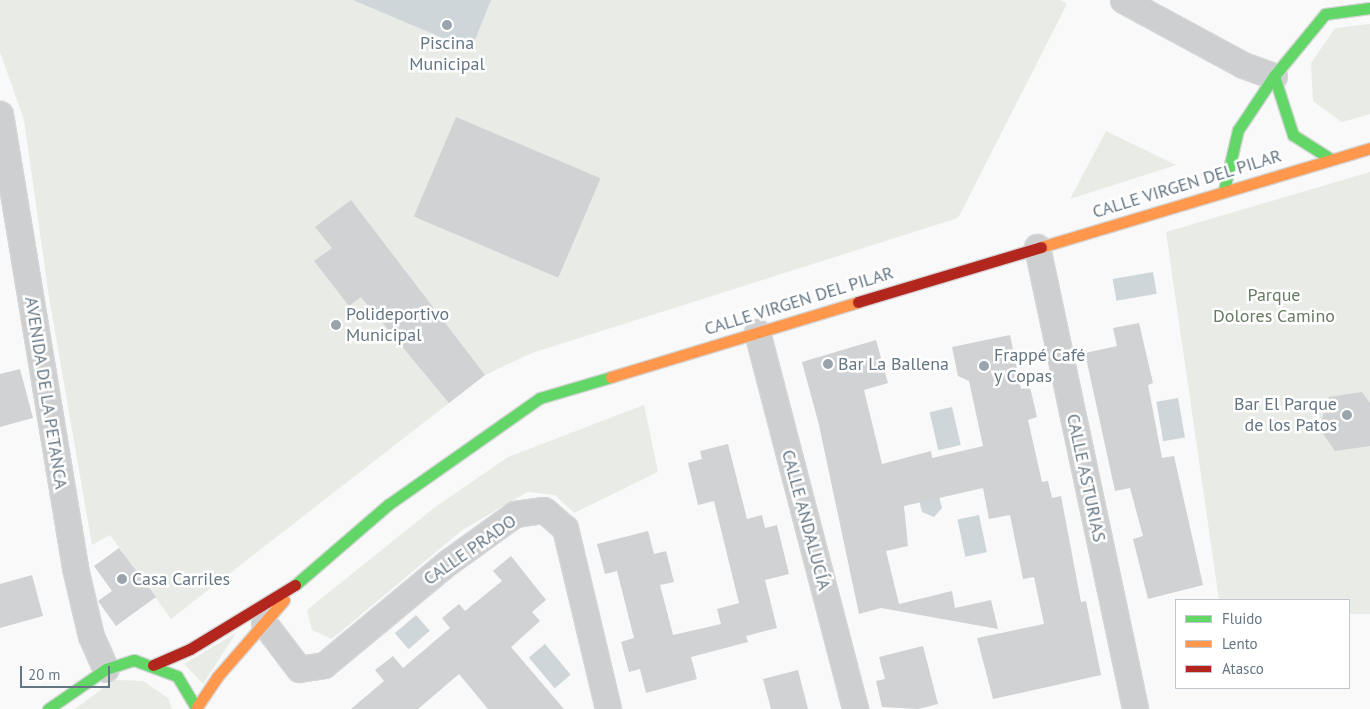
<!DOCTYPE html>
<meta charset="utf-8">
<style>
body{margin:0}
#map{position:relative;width:1370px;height:709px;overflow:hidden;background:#f9f9f9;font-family:"PT Sans",sans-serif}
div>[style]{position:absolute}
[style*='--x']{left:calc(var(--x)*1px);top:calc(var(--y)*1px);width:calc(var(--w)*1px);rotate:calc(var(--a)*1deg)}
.green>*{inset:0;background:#e8ebe6}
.water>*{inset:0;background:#ced6d9;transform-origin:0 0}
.building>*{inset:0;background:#d0d2d3;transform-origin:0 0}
.roads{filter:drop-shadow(1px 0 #d5d6d7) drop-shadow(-1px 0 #d5d6d7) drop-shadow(0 1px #d5d6d7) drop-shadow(0 -1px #d5d6d7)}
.street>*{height:25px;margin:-12.5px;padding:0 12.5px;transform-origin:12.5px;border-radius:12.5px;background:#cecfd0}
.fast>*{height:11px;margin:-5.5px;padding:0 5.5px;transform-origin:5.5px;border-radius:5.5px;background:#63d668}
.slow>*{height:11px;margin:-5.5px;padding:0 5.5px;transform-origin:5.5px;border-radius:5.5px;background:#ff974d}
.jam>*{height:11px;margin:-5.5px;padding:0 5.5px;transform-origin:5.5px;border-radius:5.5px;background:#b3261e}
.dots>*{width:14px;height:14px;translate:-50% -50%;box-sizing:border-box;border:2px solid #fff;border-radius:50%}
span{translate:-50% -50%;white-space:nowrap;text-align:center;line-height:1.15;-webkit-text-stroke:5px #fff;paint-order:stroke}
.poi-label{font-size:18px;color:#657683}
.left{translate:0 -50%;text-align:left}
.right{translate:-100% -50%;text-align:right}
.street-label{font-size:18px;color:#657683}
.park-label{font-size:18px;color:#687a64}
.legend{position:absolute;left:1175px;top:599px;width:175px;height:90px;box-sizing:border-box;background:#fff;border:1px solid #c1c8cd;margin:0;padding:6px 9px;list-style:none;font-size:15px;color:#657683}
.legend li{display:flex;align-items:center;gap:10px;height:25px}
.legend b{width:25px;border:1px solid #c1c8cd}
.scale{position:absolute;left:20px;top:666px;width:90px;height:22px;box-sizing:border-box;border:2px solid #657683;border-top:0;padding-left:6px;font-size:15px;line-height:18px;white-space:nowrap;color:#657683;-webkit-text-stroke:4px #fff;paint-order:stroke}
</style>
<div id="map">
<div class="green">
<i style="clip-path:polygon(0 0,1060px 0,1067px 4px,958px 218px,532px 353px,485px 375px,171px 619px,110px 535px,92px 545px,49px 297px,24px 120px,0 52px)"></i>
<i style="clip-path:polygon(1370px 24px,1370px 114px,1342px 122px,1313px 101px,1311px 63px,1335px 28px)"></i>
<i style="clip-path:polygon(1106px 131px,1176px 165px,1070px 199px)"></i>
<i style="clip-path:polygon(1370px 172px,1370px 614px,1349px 614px,1349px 600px,1219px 600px,1166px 232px)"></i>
<i style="clip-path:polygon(644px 405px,658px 472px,574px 513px,555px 495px,527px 492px,461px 531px,332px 639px,312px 630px,307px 610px,434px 508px,508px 457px)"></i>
<i style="clip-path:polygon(236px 633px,203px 684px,184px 664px)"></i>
<i style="clip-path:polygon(114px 680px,143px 681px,168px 698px,172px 709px,75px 709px)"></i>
</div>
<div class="water">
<i style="clip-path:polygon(353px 0,491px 0,471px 50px)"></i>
<i style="left:1153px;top:272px;width:22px;height:41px;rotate:80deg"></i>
<i style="left:1178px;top:398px;width:40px;height:22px;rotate:80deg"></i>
<i style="left:952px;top:407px;width:39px;height:23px;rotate:77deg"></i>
<i style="clip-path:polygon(933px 473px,942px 508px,934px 517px,922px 512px,913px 476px)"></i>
<i style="left:979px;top:515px;width:38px;height:22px;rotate:78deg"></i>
<i style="left:416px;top:615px;width:21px;height:28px;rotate:49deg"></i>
<i style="left:545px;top:644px;width:40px;height:21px;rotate:50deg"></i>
</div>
<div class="building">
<i style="left:456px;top:117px;width:157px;height:108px;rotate:23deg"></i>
<i style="clip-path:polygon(351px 200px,485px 375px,449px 403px,361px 297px,349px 306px,314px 261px,332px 248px,315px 227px)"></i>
<i style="clip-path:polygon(1139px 323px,1153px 383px,1148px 385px,1162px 458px,1174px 456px,1203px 585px,1148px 599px,1133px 539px,1143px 536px,1130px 488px,1115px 491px,1085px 353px,1117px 346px,1113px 328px)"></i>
<i style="clip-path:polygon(1010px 335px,1021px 389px,1030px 387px,1037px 417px,1028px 420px,1042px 482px,1048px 481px,1052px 498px,1061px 496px,1081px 602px,1086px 601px,1101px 675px,993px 699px,977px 638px,1044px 624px,1034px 577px,1023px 579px,1010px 515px,989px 519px,983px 488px,904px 506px,908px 546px,886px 551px,899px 604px,952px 591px,955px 608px,991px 600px,998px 629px,881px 608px,859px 614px,819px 425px,802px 362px,876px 340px,888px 383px,864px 390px,882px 464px,931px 451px,932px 458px,983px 446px,969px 381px,958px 376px,952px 347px)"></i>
<i style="clip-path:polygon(20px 369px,33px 418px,0 427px,0 374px)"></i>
<i style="clip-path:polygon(1362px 392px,1370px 403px,1370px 446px,1335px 451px,1319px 428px,1329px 397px)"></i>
<i style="clip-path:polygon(728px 444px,747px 519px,762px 515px,765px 528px,777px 525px,789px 574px,765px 580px,777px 628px,746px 636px,748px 642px,691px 657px,697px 679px,646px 693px,640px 669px,629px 672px,621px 642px,634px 638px,617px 571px,605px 574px,597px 544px,648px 531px,654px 554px,666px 551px,674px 582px,660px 585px,673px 635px,721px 624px,717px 609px,739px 603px,714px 501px,698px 505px,688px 463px,702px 459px,700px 451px)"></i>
<i style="clip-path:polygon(119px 548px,156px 597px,116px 626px,98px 601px,112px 591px,94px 566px)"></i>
<i style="clip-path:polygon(511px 556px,546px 600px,532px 612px,540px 621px,511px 647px,564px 709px,488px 709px,459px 674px,418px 709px,351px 709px,384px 681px,375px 670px,393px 656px,403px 668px,450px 628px,442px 618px,459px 604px,465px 611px,502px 581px,493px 571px)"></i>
<i style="clip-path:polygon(32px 575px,43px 616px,0 628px,0 584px)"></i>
<i style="clip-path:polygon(923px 646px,938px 704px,918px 709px,882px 707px,876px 681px,885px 679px,879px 657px)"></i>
<i style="clip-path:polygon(798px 670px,808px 709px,771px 709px,763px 679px)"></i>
</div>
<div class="roads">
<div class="street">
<i style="--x:1123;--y:0;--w:136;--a:28.4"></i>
<i style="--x:1243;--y:65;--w:33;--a:20"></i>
<i style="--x:0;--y:114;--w:460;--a:80.6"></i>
<i style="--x:75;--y:568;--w:70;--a:76.8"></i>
<i style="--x:91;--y:636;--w:36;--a:66"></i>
<i style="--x:1037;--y:247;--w:472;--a:78"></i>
<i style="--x:757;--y:332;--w:390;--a:75.4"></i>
<i style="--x:264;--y:623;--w:58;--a:52.7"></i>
<i style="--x:299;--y:669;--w:25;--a:-9"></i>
<i style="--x:324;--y:665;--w:160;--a:-39.7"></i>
<i style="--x:447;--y:563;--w:84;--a:-35.8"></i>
<i style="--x:515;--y:514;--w:29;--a:-8"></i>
<i style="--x:544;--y:510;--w:28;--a:41"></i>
<i style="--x:565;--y:528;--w:186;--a:76.6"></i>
</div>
<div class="fast">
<i style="--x:1274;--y:76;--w:62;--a:72.1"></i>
<i style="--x:1293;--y:135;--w:45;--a:32.3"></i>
<i style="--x:1224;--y:190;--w:62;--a:-76.9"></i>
<i style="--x:1238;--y:130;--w:65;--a:-56.3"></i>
<i style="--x:1274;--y:76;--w:80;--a:-50.6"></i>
<i style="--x:1325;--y:14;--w:45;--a:-7.6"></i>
<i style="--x:295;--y:585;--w:124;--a:-40.8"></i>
<i style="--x:389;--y:504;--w:184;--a:-35.1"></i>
<i style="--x:540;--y:398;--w:74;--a:-16.5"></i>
<i style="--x:48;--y:709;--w:70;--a:-34.6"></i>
<i style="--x:106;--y:669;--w:29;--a:-18"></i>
<i style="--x:134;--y:660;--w:46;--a:20.4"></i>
<i style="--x:177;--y:676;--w:39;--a:59"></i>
</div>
<div class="slow">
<i style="--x:1041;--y:247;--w:344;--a:-16.7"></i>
<i style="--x:611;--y:377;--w:258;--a:-16.9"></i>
<i style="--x:197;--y:707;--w:36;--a:-56"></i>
<i style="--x:217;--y:677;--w:102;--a:-49"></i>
</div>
<div class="jam">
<i style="--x:858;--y:302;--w:191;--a:-16.7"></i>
<i style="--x:153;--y:665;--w:40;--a:-23.4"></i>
<i style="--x:190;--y:649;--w:123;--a:-31.4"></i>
</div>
</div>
<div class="dots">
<i style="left:447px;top:25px;background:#99a4ac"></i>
<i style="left:336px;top:325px;background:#99a4ac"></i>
<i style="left:828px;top:364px;background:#99a4ac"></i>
<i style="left:984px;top:366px;background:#99a4ac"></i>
<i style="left:1347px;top:415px;background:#99a4ac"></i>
<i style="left:122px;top:579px;background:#99a4ac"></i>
</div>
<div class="poi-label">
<span style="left:447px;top:54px">Piscina<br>Municipal</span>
<span class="left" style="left:346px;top:325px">Polideportivo<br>Municipal</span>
<span class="left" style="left:994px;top:366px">Frappé Café<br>y Copas</span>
<span class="left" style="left:838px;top:364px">Bar La Ballena</span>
<span class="right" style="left:1337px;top:415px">Bar El Parque<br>de los Patos</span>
<span class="left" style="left:132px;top:579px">Casa Carriles</span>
</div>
<div class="street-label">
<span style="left:1187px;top:184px;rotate:-17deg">CALLE VIRGEN DEL PILAR</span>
<span style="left:799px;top:301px;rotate:-17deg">CALLE VIRGEN DEL PILAR</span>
<span style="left:46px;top:393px;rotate:81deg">AVENIDA DE LA PETANCA</span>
<span style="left:1086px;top:478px;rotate:78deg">CALLE ASTURIAS</span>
<span style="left:806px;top:520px;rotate:75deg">CALLE ANDALUCÍA</span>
<span style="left:470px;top:550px;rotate:-35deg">CALLE PRADO</span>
</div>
<div class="park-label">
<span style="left:1274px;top:306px">Parque<br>Dolores Camino</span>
</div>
<ul class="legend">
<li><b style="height:6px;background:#63d668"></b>Fluido</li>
<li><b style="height:6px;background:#ff974d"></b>Lento</li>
<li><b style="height:6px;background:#b3261e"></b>Atasco</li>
</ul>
<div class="scale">20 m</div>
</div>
